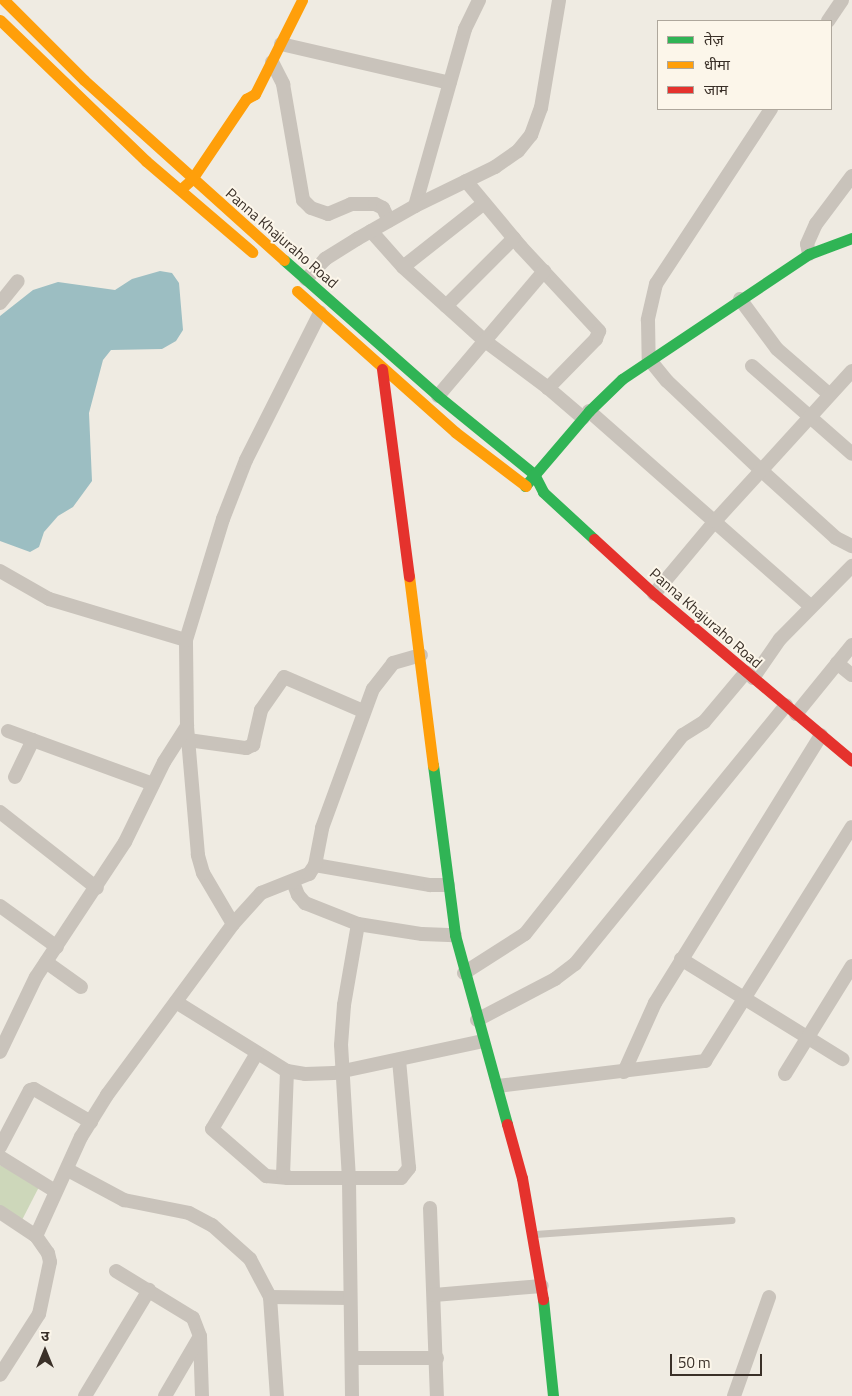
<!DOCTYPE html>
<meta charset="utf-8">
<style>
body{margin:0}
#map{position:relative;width:852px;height:1396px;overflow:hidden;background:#efebe2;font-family:"Titillium Web","Noto Sans Devanagari",sans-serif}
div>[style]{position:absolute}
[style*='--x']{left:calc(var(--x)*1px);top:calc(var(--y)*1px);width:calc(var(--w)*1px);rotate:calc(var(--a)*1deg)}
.green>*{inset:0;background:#cdd7ba}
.water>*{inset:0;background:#9cbec2}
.lane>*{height:7px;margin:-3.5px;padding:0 3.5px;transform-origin:3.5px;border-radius:3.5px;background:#c9c3bb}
.street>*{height:14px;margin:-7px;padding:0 7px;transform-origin:7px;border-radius:7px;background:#c9c3bb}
.fast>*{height:11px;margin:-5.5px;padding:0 5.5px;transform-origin:5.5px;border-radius:5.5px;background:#30b455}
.slow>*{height:11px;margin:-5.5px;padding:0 5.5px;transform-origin:5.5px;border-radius:5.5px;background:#ff9f0a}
.jam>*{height:11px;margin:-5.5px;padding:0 5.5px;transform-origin:5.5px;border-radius:5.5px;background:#e5322d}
span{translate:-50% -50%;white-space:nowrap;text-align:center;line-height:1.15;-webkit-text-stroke:4px #fcf6ea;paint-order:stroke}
.street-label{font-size:15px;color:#3a3028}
.legend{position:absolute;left:657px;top:20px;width:175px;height:90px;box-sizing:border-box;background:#fcf6ea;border:1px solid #aea79c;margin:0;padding:6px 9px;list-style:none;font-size:15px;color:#3a3028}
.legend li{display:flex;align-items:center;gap:10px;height:25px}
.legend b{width:25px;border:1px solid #aea79c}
.north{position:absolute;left:20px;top:1326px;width:50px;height:50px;-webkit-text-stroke:4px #fcf6ea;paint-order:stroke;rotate:0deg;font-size:14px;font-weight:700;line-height:20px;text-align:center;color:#3a3028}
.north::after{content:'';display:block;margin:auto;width:18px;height:22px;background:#3a3028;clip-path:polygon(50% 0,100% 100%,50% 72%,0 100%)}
.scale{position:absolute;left:670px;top:1354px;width:92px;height:22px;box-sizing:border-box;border:2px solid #3a3028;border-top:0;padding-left:6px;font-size:15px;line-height:18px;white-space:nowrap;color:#3a3028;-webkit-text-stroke:4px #fcf6ea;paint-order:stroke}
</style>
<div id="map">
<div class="green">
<i style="clip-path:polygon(0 1165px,40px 1185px,22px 1220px,0 1209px)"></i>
</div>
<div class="water">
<i style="clip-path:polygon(160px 271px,172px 273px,179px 283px,183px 330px,176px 341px,162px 349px,111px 350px,103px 360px,89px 413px,92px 481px,73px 507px,58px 516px,44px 532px,39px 547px,30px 552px,0 541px,0 316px,33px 290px,58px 282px,115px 290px,132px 279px)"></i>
</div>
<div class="lane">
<i style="--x:535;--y:1234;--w:197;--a:-4.1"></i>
</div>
<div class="street">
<i style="--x:828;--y:21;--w:25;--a:-56"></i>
<i style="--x:281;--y:44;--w:173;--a:13"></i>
<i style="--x:272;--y:62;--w:25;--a:63"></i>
<i style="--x:283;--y:84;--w:118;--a:80.2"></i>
<i style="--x:303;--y:200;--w:11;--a:45"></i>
<i style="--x:311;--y:208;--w:18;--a:19"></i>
<i style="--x:328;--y:214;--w:25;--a:-23"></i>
<i style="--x:351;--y:204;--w:24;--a:0"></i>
<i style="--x:375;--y:204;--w:9;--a:27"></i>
<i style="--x:383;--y:208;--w:14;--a:65"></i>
<i style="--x:771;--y:109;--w:209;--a:123.3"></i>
<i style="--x:656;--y:284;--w:37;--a:103"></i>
<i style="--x:648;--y:320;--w:39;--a:89"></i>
<i style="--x:649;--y:359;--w:28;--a:51"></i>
<i style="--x:667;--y:381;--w:132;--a:43.5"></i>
<i style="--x:763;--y:472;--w:98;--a:42.1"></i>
<i style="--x:836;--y:538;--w:18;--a:27"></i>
<i style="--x:466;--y:181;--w:86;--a:50.2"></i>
<i style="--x:521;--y:247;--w:115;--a:47.1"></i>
<i style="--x:599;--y:331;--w:9;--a:111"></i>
<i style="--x:596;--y:339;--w:69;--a:134.4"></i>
<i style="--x:548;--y:388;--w:46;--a:40.6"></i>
<i style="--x:415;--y:206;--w:184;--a:-74.2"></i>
<i style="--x:465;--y:29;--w:32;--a:-64"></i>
<i style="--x:371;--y:231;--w:48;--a:48.4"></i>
<i style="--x:403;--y:267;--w:110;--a:42.1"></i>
<i style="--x:485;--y:341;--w:79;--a:36.7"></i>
<i style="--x:809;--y:254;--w:10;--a:-101"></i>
<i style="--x:807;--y:244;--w:22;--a:-66"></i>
<i style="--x:816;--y:224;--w:60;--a:-53.1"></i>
<i style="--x:403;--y:267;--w:103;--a:-38.3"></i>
<i style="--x:306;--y:279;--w:28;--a:-46"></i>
<i style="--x:325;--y:259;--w:38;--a:-32"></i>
<i style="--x:357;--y:239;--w:67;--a:-29.6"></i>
<i style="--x:415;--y:206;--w:89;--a:-26"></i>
<i style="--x:495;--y:167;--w:28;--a:-35"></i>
<i style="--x:518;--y:151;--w:21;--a:-51"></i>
<i style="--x:531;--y:135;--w:29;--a:-70"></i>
<i style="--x:541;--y:108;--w:109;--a:-80.5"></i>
<i style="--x:740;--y:299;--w:62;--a:53.5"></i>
<i style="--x:777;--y:349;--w:69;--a:40.9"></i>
<i style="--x:0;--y:303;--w:28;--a:-51"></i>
<i style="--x:446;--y:306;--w:96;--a:-45"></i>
<i style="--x:752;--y:366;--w:133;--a:41.3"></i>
<i style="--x:438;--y:396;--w:164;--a:-49.7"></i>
<i style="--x:589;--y:411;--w:295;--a:41.4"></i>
<i style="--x:0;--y:571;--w:56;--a:29.7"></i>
<i style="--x:49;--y:599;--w:143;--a:16.7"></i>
<i style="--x:654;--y:594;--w:95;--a:-50.1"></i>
<i style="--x:715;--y:521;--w:203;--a:-47.6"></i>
<i style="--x:837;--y:663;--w:19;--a:39"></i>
<i style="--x:753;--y:678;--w:47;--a:-55.3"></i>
<i style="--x:780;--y:639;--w:103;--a:-45.4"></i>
<i style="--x:796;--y:714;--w:89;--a:-50.9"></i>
<i style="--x:8;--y:731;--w:154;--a:20.1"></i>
<i style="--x:188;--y:740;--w:59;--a:7.9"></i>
<i style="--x:246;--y:748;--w:8;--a:-23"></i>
<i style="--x:253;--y:745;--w:36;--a:-77"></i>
<i style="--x:261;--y:710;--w:40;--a:-55.1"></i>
<i style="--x:284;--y:677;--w:86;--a:23.3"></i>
<i style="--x:15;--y:777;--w:41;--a:-64.1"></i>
<i style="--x:0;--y:812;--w:123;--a:38.1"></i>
<i style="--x:315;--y:865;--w:117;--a:9.9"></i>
<i style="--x:430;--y:885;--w:18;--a:0"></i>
<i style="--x:293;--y:882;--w:14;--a:69"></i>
<i style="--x:298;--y:895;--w:11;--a:49"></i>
<i style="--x:305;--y:903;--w:57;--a:21.6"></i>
<i style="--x:358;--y:924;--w:65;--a:8.9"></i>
<i style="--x:422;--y:934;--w:33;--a:2"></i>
<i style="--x:0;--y:906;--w:70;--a:35.7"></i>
<i style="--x:233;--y:924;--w:59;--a:-120.5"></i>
<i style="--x:203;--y:873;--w:19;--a:-106"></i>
<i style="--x:198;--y:855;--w:129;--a:-94.9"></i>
<i style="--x:187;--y:726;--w:86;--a:-90.7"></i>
<i style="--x:186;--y:640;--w:127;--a:-73"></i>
<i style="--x:223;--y:519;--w:63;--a:-68.7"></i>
<i style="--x:246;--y:460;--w:165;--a:-63.3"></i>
<i style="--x:681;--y:959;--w:190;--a:31.8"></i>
<i style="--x:46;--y:962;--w:43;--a:35.5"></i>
<i style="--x:464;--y:973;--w:72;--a:-32.6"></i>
<i style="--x:525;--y:934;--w:254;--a:-51.6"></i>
<i style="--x:683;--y:735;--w:25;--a:-32"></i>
<i style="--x:704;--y:722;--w:65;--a:-50"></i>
<i style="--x:176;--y:1002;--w:131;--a:31.9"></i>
<i style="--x:287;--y:1071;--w:18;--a:9"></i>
<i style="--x:305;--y:1074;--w:29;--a:-2"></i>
<i style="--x:334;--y:1073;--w:152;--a:-12.1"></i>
<i style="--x:477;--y:1020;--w:88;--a:-27.7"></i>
<i style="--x:555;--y:979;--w:25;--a:-37"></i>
<i style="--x:575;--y:964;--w:334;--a:-50.8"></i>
<i style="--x:0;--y:1052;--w:83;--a:-64.4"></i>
<i style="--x:36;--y:977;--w:162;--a:-56.6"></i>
<i style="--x:125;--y:842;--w:89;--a:-64"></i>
<i style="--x:164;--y:762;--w:43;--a:-57.4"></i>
<i style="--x:257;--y:1053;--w:88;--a:120.6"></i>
<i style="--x:212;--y:1129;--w:72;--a:41"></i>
<i style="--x:266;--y:1176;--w:22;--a:5"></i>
<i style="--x:287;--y:1071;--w:102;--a:92.2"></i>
<i style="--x:283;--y:1173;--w:7;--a:45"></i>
<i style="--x:288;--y:1178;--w:113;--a:0"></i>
<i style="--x:401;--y:1178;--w:13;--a:-51"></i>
<i style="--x:409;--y:1168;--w:108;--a:-95.3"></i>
<i style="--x:624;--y:1072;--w:76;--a:-65.8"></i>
<i style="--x:655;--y:1003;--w:315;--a:-58.2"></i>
<i style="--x:785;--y:1074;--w:127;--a:-58.2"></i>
<i style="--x:498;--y:1086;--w:209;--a:-6.9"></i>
<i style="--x:705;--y:1061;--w:276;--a:-57.9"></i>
<i style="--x:0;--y:1147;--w:64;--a:-62.2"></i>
<i style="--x:30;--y:1090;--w:4;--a:-14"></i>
<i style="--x:34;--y:1089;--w:66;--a:30.1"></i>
<i style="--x:0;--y:1157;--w:65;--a:31.7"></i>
<i style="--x:68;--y:1170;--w:64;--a:28.2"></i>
<i style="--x:124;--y:1200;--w:66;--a:11.3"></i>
<i style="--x:189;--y:1213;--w:26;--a:28"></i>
<i style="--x:212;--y:1225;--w:51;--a:41.8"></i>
<i style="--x:250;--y:1259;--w:43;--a:62.2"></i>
<i style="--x:270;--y:1297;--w:99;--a:86"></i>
<i style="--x:430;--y:1208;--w:188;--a:87.9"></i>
<i style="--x:0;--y:1212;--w:43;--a:33.7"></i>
<i style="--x:36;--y:1236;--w:21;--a:55"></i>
<i style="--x:48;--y:1253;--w:9;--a:77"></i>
<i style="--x:50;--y:1262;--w:53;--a:101.9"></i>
<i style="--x:39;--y:1314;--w:72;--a:122.6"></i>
<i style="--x:36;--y:1236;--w:109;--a:-65.6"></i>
<i style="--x:81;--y:1137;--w:49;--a:-58.2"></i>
<i style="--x:107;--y:1095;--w:212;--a:-53.6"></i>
<i style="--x:233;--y:924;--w:42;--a:-47.9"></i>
<i style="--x:261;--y:893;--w:52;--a:-21.6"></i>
<i style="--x:309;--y:874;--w:11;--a:-56"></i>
<i style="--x:315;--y:865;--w:38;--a:-79"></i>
<i style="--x:322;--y:828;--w:148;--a:-69.9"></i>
<i style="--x:373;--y:689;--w:33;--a:-52"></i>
<i style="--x:393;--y:663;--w:29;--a:-16"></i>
<i style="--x:116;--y:1271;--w:90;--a:31.4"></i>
<i style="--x:193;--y:1318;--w:19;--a:69"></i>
<i style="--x:200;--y:1336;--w:60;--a:88.1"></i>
<i style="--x:434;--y:1295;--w:108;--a:-4.8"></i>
<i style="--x:270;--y:1297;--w:80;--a:0.7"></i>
<i style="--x:352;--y:1358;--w:85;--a:0"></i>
<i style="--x:85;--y:1396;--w:124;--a:-58.9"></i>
<i style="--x:165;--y:1396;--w:69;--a:-59.7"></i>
<i style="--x:352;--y:1396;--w:217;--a:-90.8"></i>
<i style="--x:349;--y:1179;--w:134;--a:-93.4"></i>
<i style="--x:341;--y:1045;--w:40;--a:-85.7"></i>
<i style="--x:344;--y:1005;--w:82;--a:-80.2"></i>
<i style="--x:734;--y:1396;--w:105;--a:-70.5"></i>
</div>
<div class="fast">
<i style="--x:284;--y:260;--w:205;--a:41.4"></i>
<i style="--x:438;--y:396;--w:124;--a:39.1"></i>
<i style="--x:534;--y:474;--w:20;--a:63"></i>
<i style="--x:543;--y:492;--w:69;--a:42.7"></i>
<i style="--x:525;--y:486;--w:99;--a:-49.5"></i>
<i style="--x:589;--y:411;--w:46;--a:-44.1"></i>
<i style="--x:622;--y:379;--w:225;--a:-33.8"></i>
<i style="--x:809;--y:254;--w:46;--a:-20.4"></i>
<i style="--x:433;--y:765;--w:171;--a:82.6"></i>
<i style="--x:455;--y:935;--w:196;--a:74.6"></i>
<i style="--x:543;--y:1299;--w:98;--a:84.1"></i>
</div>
<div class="slow">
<i style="--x:4;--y:0;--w:113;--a:45"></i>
<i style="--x:84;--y:80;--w:269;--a:42"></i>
<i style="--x:0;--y:20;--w:203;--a:44"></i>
<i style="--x:146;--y:161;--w:140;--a:40.6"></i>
<i style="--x:181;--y:189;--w:15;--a:-42"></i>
<i style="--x:192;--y:179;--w:97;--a:-56"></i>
<i style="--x:246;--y:99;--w:10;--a:-29"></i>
<i style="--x:255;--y:94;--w:105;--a:-63.4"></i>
<i style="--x:297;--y:291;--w:212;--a:41.7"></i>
<i style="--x:455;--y:432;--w:89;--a:37.3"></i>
<i style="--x:409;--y:576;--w:191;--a:82.8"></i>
</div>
<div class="jam">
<i style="--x:382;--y:369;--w:209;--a:82.6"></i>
<i style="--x:594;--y:539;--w:81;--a:42.5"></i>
<i style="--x:654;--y:594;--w:259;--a:40.1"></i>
<i style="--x:507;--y:1124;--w:56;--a:74.5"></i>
<i style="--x:522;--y:1178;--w:123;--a:80.2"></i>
</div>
<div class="street-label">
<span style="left:282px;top:238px;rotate:41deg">Panna Khajuraho Road</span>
<span style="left:706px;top:618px;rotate:41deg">Panna Khajuraho Road</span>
</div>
<ul class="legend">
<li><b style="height:6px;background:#30b455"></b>तेज़</li>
<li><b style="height:6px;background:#ff9f0a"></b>धीमा</li>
<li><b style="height:6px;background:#e5322d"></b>जाम</li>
</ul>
<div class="north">उ</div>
<div class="scale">50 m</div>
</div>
